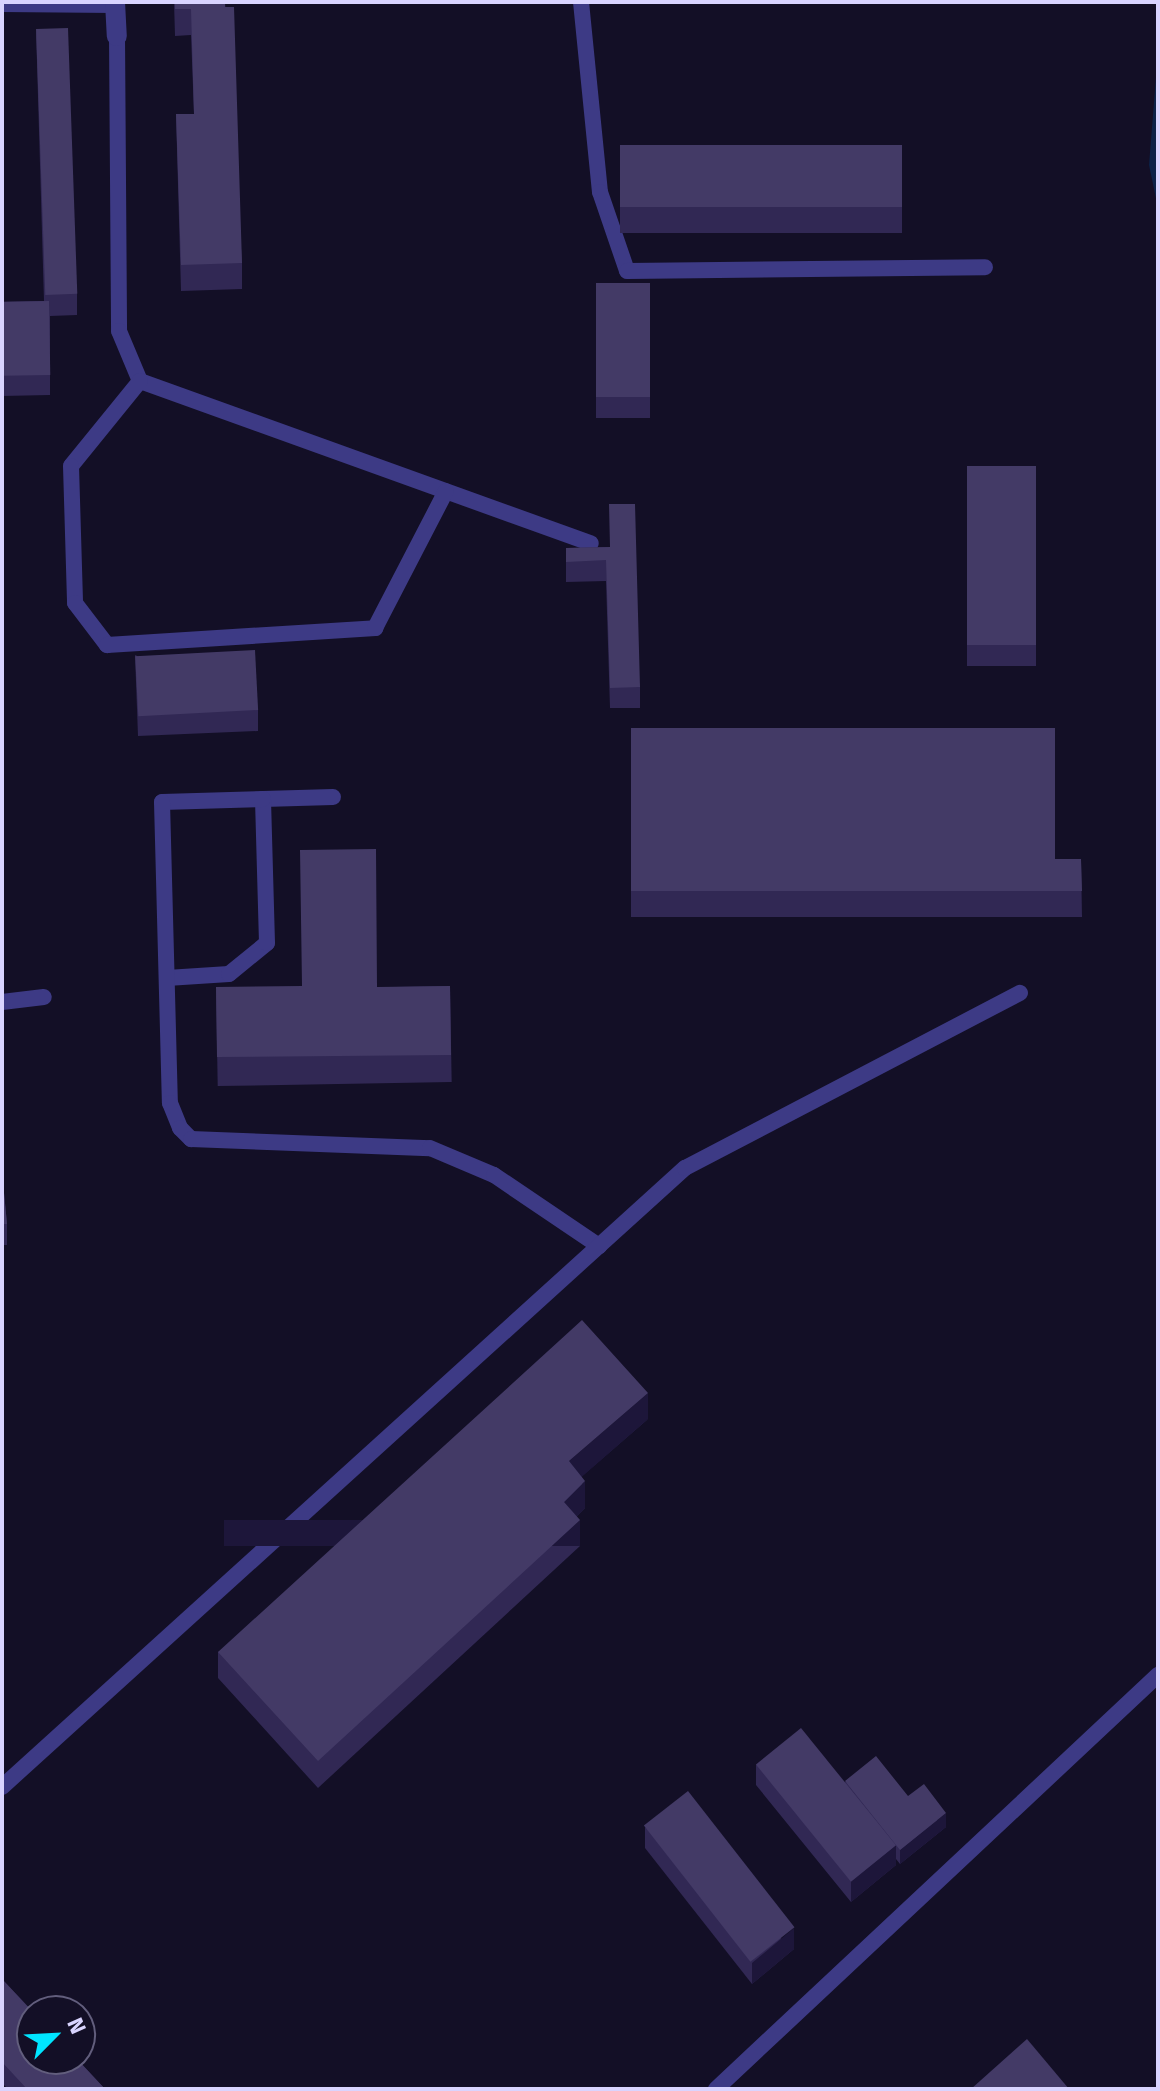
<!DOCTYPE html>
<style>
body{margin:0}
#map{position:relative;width:1160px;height:2091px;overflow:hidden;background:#130f26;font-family:"Fira Sans",sans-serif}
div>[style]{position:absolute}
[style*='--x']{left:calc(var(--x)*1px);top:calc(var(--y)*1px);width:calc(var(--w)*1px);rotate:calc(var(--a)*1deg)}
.water>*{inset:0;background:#0c2248}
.lane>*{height:16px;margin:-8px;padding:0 8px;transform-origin:8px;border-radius:8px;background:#3d3a85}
.street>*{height:20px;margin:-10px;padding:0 10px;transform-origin:10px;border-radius:10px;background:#3d3a85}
.wall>*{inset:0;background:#312854;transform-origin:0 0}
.shaded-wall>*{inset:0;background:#1d163a;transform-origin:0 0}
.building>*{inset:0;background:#433a66;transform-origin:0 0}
span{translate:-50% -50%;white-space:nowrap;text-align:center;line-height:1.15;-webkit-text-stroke:7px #130f26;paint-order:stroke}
.frame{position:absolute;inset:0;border:4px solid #d9d4ff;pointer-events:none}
.north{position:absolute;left:16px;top:1995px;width:80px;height:80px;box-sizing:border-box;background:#130f26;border:2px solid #625e7d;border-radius:50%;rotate:66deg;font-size:22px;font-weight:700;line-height:32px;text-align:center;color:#d9d4ff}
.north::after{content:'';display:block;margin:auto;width:28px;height:36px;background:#00e5ff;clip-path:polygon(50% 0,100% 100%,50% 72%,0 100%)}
</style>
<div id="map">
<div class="water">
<i style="clip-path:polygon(1158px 52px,1158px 208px,1149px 165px)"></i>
</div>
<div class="lane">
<i style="--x:581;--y:2;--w:191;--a:84.3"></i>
<i style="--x:600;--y:192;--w:83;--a:71.1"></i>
<i style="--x:627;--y:271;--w:358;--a:-0.6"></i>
<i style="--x:2;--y:4;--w:113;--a:0.5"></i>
<i style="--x:117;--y:36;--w:295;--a:89.6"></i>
<i style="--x:119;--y:331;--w:54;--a:67.2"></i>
<i style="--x:140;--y:381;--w:479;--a:19.8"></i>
<i style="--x:140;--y:381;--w:109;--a:129.1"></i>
<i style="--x:71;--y:466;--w:137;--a:88.3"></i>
<i style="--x:75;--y:603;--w:53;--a:52.7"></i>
<i style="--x:107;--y:645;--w:269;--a:-3.6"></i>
<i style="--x:375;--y:628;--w:154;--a:-62.6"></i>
<i style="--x:263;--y:799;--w:70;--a:-1.6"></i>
<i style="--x:167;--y:978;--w:62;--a:-3.7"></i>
<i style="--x:229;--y:974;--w:49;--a:-39.2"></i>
<i style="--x:267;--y:943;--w:144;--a:-91.6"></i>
<i style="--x:263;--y:799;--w:101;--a:178.3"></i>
<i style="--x:162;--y:802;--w:301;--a:88.5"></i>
<i style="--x:170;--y:1103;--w:27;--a:68"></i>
<i style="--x:180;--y:1128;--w:16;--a:45"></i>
<i style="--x:191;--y:1139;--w:239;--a:2.2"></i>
<i style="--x:430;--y:1148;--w:69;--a:22.9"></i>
<i style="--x:494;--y:1175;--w:127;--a:34.1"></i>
<i style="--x:2;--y:1002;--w:42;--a:-6.8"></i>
<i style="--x:2;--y:1787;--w:922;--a:-42.19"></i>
<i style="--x:685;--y:1168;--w:378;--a:-27.6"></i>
<i style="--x:716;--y:2089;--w:606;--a:-43.13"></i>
</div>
<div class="street">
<i style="--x:115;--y:2;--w:34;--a:87"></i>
</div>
<div class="wall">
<i style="clip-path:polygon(174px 2px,225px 2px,242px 263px,242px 289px,181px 291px,176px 114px,194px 114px,191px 35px,175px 36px)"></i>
<i style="clip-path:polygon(36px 29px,77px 294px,77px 315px,50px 316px,50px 395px,2px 396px,2px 302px,44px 301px)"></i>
<i style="left:902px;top:145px;width:88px;height:282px;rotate:90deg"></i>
<i style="left:596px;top:283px;width:54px;height:135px"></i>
<i style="left:967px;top:466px;width:69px;height:200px"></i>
<i style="clip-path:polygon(610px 547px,640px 687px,640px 708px,610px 708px,606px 581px,566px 582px,566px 548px)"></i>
<i style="clip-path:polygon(135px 655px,258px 710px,258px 731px,138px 736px)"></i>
<i style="clip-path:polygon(631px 728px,1055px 859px,1081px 859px,1082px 917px,631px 917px)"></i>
<i style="left:450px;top:986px;width:96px;height:234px;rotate:89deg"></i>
<i style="clip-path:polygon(2px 1172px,7px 1224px,7px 1245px,2px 1245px)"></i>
<i style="clip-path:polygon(648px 1419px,581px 1477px,585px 1508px,577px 1516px,580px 1546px,318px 1788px,218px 1678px,218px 1652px)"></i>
<i style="clip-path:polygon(756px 1765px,845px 1782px,908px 1796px,946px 1827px,900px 1864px,896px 1859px,896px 1865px,851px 1902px,756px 1785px)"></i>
<i style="clip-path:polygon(645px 1827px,794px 1949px,752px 1984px,645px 1848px)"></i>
<i style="clip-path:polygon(2px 1979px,105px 2089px,8px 2089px,2px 2083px)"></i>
</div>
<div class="shaded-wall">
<i style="clip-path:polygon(648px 1393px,648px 1419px,569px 1488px,569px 1461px)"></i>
<i style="clip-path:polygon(585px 1481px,585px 1508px,564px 1529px,564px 1502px)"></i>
<i style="left:580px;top:1520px;width:26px;height:356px;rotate:90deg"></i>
<i style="clip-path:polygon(946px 1813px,946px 1827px,900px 1864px,900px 1850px)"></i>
<i style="clip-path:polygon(896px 1845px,896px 1865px,851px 1902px,851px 1881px)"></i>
<i style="clip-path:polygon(794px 1928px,794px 1949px,752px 1984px,752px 1963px)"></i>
</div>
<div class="building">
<i style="clip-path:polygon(175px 2px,225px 2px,225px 7px,234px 7px,242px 263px,181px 265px,176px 114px,194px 114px,191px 9px,175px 9px)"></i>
<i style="left:68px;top:28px;width:266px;height:32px;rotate:88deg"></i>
<i style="left:902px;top:145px;width:62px;height:282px;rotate:90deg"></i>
<i style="left:596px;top:283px;width:54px;height:114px"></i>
<i style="left:49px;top:301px;width:74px;height:47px;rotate:89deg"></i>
<i style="left:967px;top:466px;width:69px;height:179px"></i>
<i style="clip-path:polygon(609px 504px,635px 504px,640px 687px,610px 688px,606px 560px,566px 562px,566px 548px,610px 547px)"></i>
<i style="left:255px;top:650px;width:60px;height:120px;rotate:87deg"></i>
<i style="clip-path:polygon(631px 728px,1055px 728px,1055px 859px,1081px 859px,1082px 891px,631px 891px)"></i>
<i style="clip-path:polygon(376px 849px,377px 987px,450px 986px,451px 1055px,217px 1057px,216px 987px,302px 986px,300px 850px)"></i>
<i style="clip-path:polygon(2px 1172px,7px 1224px,2px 1224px)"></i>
<i style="clip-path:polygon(582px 1320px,648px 1393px,569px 1461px,585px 1481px,564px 1502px,580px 1520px,318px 1761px,218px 1652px)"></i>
<i style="left:801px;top:1728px;width:151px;height:58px;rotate:51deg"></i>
<i style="clip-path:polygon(876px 1756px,908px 1796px,924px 1784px,946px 1813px,900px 1850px,845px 1781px)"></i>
<i style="left:688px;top:1791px;width:173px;height:56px;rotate:52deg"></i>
<i style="clip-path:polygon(2px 1979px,32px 2011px,32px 2059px,77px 2059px,105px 2089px,27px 2089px,2px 2062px)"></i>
<i style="clip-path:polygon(1027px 2039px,1069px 2089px,971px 2089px)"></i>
</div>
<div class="frame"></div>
<div class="north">N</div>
</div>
